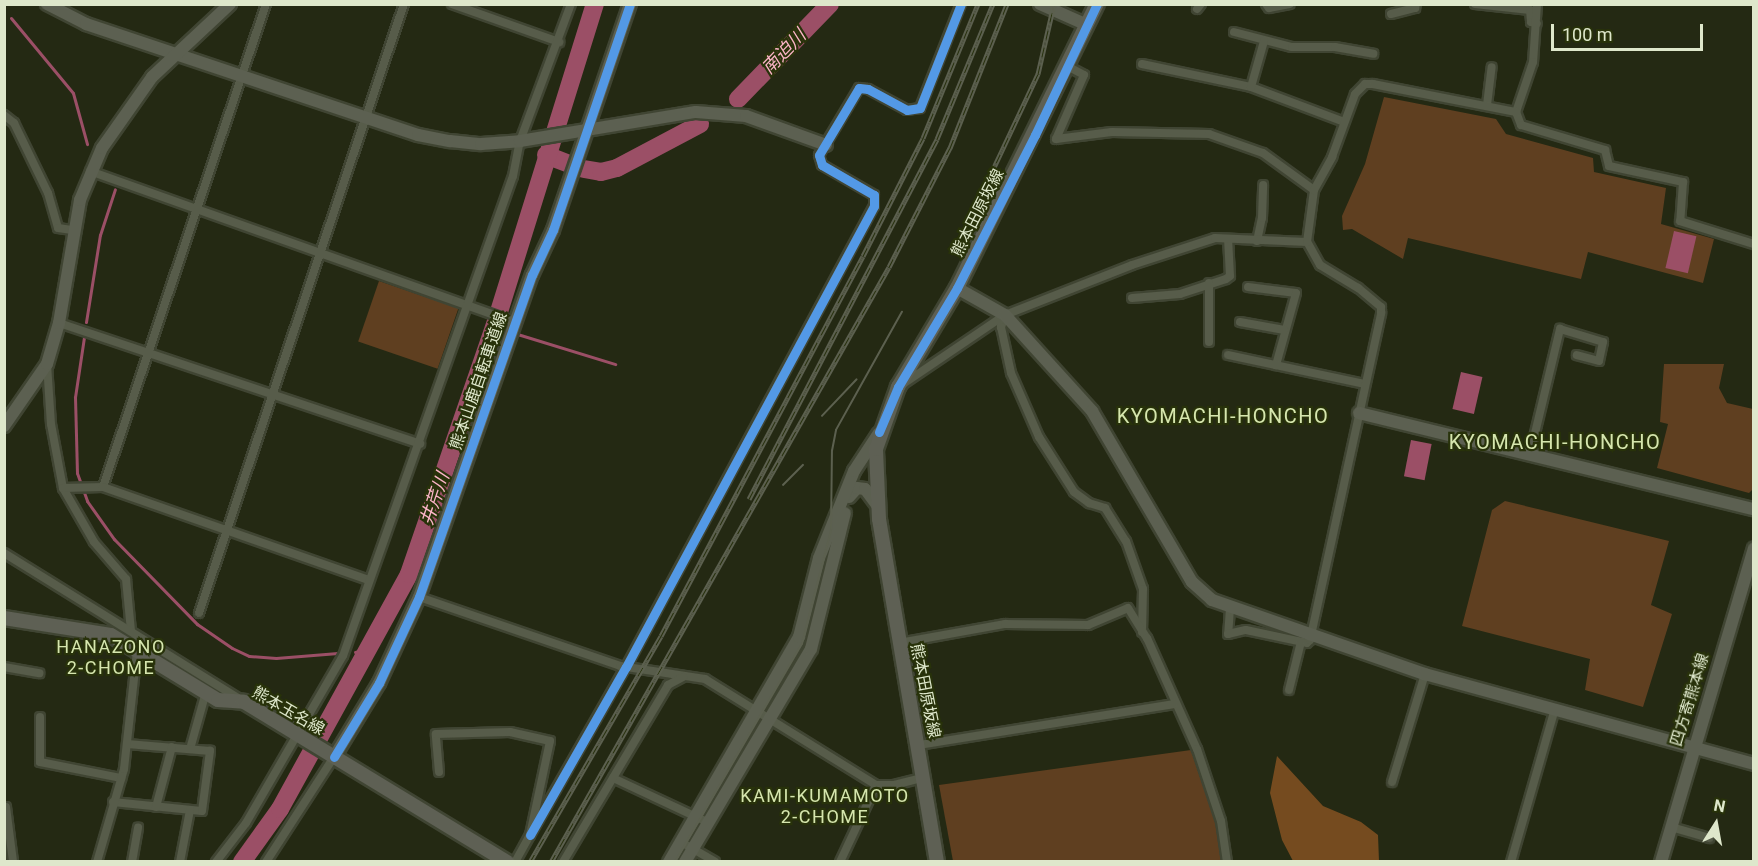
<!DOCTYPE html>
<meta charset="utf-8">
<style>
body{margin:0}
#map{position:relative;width:1758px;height:866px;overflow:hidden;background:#242913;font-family:Roboto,"Noto Sans JP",sans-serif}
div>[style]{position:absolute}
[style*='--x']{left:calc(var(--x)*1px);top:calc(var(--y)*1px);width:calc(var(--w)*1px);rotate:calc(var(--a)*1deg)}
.green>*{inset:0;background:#5f3f20;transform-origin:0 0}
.forest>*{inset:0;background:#754b1f}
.water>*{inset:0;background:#9b4f66;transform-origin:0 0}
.stream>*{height:3px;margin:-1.5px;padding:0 1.5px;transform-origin:1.5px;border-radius:1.5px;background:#9b4f66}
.river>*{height:18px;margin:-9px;padding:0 9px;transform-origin:9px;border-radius:9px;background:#9b4f66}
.roads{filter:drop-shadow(2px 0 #404533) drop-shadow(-2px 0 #404533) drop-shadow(0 2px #404533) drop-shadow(0 -2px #404533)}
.street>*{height:8px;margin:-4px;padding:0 4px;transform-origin:4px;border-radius:4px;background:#575c4a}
.secondary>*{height:12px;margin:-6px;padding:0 6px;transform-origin:6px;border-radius:6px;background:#5c6051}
.primary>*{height:14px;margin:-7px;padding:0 7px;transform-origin:7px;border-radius:7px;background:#5e6054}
.tram>*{height:1.5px;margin:-0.75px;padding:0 0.75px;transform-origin:0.75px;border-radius:0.75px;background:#5c604f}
.rail>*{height:5px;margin-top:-2.5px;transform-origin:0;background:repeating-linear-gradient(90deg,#28320a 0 9px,#5c604f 0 18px);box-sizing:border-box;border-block:2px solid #5c604f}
.cycleway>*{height:9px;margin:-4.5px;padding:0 4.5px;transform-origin:4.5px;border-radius:4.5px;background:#5399e6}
span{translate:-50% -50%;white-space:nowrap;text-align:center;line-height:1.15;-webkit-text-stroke:4.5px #28320a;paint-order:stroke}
.street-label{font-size:16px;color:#dee7cb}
.water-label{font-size:18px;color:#fcb5c8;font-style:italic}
.neighbourhood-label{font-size:18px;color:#d6e6ae;letter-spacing:1.5px}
.quarter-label{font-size:20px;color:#d6e6ae;letter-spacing:1.5px}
.frame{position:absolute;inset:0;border:6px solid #dee7cb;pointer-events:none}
.north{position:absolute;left:1686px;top:794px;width:60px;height:60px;-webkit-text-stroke:4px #28320a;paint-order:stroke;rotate:11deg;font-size:16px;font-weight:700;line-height:24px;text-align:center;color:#dee7cb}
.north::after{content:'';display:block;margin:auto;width:21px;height:27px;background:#dee7cb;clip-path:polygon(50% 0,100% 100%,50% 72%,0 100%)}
.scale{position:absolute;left:1551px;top:24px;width:152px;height:27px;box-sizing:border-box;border:3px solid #dee7cb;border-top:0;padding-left:8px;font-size:18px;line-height:21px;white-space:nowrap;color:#dee7cb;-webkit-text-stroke:4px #28320a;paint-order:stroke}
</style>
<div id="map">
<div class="green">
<i style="clip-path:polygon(1384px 97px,1496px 119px,1506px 134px,1593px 158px,1594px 172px,1666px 188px,1661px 224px,1714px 239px,1703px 283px,1588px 252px,1581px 279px,1408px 238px,1403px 259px,1352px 229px,1343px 230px,1342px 216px,1365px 164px)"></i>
<i style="left:379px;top:281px;width:84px;height:64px;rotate:19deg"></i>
<i style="clip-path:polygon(1664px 364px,1724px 364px,1719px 388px,1727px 403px,1753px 409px,1753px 489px,1749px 493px,1657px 468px,1668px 424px,1660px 422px)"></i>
<i style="clip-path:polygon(1505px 501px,1669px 541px,1651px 605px,1672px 614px,1643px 707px,1585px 690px,1590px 659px,1462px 626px,1492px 510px)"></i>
<i style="clip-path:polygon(1191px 750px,1216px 824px,1222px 861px,953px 861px,939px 785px)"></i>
</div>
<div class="forest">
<i style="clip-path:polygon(1277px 756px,1323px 806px,1361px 822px,1378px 835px,1379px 861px,1293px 861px,1282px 840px,1270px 793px)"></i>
</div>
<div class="water">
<i style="left:1674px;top:231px;width:23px;height:38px;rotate:13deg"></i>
<i style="left:1461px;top:372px;width:22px;height:38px;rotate:13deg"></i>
<i style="left:1411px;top:440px;width:21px;height:37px;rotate:11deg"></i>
</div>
<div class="stream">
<i style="--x:11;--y:18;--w:97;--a:50.4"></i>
<i style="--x:73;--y:93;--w:53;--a:74.6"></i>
<i style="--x:86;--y:322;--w:88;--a:-80.9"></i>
<i style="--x:100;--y:235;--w:48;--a:-71.9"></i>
<i style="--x:493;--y:330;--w:15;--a:8"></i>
<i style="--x:514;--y:333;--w:106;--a:17.1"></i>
<i style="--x:84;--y:337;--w:61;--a:98.5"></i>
<i style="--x:75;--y:397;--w:76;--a:88.5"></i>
<i style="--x:77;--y:473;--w:30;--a:70"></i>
<i style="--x:87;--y:501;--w:47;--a:54.6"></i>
<i style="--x:114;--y:539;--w:119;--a:45.7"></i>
<i style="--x:197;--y:624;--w:42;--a:34.4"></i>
<i style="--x:232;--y:648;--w:19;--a:25"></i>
<i style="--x:249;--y:656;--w:27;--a:4"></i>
<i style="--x:276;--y:658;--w:62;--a:-4.6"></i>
<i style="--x:355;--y:652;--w:13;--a:-13"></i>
</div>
<div class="river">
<i style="--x:738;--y:99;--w:132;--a:-45.9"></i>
<i style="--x:546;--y:155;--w:26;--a:21"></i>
<i style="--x:584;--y:169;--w:17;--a:10"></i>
<i style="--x:601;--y:172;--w:16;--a:-14"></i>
<i style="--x:617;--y:168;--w:94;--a:-27.9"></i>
<i style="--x:242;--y:862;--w:65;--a:-54.4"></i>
<i style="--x:280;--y:809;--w:268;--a:-61.2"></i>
<i style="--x:409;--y:574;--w:274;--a:-71"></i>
<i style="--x:498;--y:315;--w:326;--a:-72.7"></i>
</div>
<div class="roads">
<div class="street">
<i style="--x:452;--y:4;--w:114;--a:19.6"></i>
<i style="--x:1266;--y:4;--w:5;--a:53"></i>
<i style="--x:1269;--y:8;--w:21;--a:-11"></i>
<i style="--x:1475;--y:4;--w:55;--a:6.2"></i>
<i style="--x:1530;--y:10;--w:12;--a:85"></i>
<i style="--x:1531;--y:22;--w:6;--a:18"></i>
<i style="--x:1537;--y:4;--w:58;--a:93.9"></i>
<i style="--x:1533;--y:62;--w:53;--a:108.8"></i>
<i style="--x:1516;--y:112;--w:14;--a:69"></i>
<i style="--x:1521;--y:125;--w:88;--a:16.6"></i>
<i style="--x:1605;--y:150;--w:16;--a:76"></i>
<i style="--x:1609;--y:166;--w:76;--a:12.2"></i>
<i style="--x:1683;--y:182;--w:39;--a:94"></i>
<i style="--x:1680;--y:221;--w:77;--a:17.3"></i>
<i style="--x:1197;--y:9;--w:6;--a:-51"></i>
<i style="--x:1391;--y:14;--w:25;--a:-14"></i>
<i style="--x:1415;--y:8;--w:4;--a:-76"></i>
<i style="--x:1234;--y:32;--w:60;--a:14.5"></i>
<i style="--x:1292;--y:47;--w:43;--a:0"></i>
<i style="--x:1335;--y:47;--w:39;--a:10"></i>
<i style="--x:1142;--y:64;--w:111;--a:11.9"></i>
<i style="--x:1251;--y:87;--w:99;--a:20.6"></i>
<i style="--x:1069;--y:67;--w:17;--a:28"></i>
<i style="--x:1084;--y:75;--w:70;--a:113.6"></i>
<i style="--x:1056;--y:139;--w:56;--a:-7.1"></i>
<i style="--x:1112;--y:132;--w:97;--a:1.2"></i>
<i style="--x:1209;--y:134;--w:57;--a:19.4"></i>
<i style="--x:1263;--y:153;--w:63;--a:36"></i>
<i style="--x:1251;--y:87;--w:48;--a:-74.2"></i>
<i style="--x:1487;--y:105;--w:38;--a:-83"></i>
<i style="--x:4;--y:115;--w:13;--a:39"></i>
<i style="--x:14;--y:123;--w:78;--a:64.1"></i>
<i style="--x:48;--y:193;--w:36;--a:74"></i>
<i style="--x:58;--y:228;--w:14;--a:8"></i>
<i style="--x:90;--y:171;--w:451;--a:19.6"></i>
<i style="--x:1257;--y:241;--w:24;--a:-78"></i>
<i style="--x:1262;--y:218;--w:33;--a:-88"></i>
<i style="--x:1248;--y:287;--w:48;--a:7.1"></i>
<i style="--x:1296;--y:293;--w:75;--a:105.5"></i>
<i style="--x:1132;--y:298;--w:48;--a:-4.8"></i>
<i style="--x:1180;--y:294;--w:48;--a:-18.1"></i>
<i style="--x:1226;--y:279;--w:5;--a:-37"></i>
<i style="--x:1230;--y:276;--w:36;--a:-93"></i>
<i style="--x:1005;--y:316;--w:12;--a:110"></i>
<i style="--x:1001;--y:327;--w:47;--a:77.7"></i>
<i style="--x:1011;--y:373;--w:70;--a:66.4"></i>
<i style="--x:1039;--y:437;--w:65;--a:57.5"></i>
<i style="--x:1074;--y:492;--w:19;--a:36"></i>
<i style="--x:1089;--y:503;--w:17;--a:17"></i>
<i style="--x:1105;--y:508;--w:39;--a:58"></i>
<i style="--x:1126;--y:541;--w:51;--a:70.5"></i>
<i style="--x:1143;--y:589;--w:43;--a:91.3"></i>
<i style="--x:1240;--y:322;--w:45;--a:10.3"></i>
<i style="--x:59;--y:323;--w:381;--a:18.5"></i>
<i style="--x:1209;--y:342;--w:59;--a:-90"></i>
<i style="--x:1228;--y:355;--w:140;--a:12"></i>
<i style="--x:47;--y:364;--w:60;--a:86.2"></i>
<i style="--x:51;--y:424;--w:65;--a:79.4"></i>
<i style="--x:63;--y:488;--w:62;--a:60.1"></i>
<i style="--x:94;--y:542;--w:49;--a:49.1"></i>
<i style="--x:126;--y:579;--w:52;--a:84.5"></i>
<i style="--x:903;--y:384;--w:123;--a:-34.1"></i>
<i style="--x:1005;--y:315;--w:136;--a:-21.5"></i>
<i style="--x:1132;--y:265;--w:87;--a:-18"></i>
<i style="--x:1215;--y:238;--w:92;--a:2.5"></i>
<i style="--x:1530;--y:454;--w:129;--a:-76.5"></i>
<i style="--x:1560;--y:329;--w:45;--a:16.8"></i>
<i style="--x:1603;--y:342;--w:19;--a:102"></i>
<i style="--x:1599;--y:361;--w:23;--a:-165"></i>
<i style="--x:103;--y:487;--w:510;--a:-71.35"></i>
<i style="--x:63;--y:488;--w:40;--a:-1.4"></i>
<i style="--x:103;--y:487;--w:281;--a:19.3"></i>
<i style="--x:4;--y:553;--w:279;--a:31.8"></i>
<i style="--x:419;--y:597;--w:213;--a:18.9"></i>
<i style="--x:620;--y:666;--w:86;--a:8.7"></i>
<i style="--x:705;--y:679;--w:201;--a:31.8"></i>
<i style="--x:1230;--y:608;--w:26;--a:94"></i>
<i style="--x:1228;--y:634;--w:18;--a:-13"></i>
<i style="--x:1246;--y:630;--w:62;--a:12"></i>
<i style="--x:1307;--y:643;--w:4;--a:-45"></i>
<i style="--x:1310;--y:640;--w:335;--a:-77.7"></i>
<i style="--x:1381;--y:313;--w:6;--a:-90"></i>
<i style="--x:1381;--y:307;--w:30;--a:-140"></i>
<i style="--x:1358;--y:288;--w:44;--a:-148.8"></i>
<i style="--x:1320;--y:265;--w:26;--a:-119"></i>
<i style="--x:1307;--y:242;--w:52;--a:-82.3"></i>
<i style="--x:1314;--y:190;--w:38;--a:-61"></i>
<i style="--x:1332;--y:157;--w:67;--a:-69.9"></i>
<i style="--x:1355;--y:94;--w:14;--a:-45"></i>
<i style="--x:1365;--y:84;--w:8;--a:0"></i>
<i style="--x:1373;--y:84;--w:146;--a:11.1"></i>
<i style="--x:199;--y:613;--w:643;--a:-71.4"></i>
<i style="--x:899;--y:643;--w:108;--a:-10.2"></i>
<i style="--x:1005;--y:624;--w:83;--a:0.7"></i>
<i style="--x:1088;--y:625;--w:43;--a:-23"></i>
<i style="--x:1128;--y:608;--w:36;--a:58"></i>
<i style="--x:1147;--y:638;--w:122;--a:65.8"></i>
<i style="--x:1197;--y:749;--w:76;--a:71.6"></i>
<i style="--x:1221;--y:821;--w:41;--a:81.7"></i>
<i style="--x:4;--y:667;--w:36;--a:10"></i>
<i style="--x:1289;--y:690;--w:49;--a:-76"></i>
<i style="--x:40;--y:717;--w:45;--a:90"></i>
<i style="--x:40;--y:762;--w:83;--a:11.2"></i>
<i style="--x:919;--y:745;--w:258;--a:-9.1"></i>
<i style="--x:190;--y:749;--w:59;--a:-74.3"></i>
<i style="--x:439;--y:772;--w:38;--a:-95"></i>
<i style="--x:436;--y:734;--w:74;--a:-1.5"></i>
<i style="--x:510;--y:732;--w:41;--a:12.7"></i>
<i style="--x:550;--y:741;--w:96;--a:102"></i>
<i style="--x:530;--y:835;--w:31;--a:119"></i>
<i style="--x:613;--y:778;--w:106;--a:25.1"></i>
<i style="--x:1392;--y:782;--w:113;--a:-73"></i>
<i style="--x:113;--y:802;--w:89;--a:5.8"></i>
<i style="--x:202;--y:811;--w:61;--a:-82.4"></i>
<i style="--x:210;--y:751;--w:83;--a:-175.2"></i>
<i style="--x:6;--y:807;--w:55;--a:82.7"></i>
<i style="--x:156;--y:807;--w:62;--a:-75.1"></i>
<i style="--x:1671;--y:827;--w:40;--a:16"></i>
<i style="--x:530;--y:835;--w:193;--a:-60.3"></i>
<i style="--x:626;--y:667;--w:523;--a:-61.72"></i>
<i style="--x:874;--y:206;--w:11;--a:-90"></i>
<i style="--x:874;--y:195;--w:60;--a:-150"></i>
<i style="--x:822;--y:165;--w:10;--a:-107"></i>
<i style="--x:819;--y:155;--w:78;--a:-59.2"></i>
<i style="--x:859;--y:88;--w:9;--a:6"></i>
<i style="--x:868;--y:89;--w:44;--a:28.3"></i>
<i style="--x:907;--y:110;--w:13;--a:-9"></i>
<i style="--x:920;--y:108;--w:112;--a:-68.5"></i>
<i style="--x:681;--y:842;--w:39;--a:30"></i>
<i style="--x:97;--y:862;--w:97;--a:-73.8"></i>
<i style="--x:124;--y:769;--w:119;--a:-83.7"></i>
<i style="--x:132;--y:862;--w:35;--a:-80"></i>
<i style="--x:180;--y:862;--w:53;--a:-79.1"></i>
<i style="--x:216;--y:862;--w:49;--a:-52.4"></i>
<i style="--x:246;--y:823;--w:193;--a:-59.9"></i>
<i style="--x:343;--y:656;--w:509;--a:-70.5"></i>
<i style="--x:513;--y:176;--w:36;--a:-79"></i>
<i style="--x:520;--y:141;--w:146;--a:-69.6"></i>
<i style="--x:266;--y:862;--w:125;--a:-57.1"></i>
<i style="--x:563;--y:862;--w:206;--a:-59.3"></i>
<i style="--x:668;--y:685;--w:17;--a:-28"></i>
<i style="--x:840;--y:862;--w:85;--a:-64.9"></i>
<i style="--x:876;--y:785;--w:18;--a:0"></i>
<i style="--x:894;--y:785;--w:29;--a:-14"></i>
<i style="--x:1511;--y:862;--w:159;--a:-74"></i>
</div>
<div class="secondary">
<i style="--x:47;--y:4;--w:44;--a:27.1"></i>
<i style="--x:86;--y:24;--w:350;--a:18.5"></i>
<i style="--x:418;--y:135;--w:33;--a:11"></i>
<i style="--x:450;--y:141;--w:31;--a:6"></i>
<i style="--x:481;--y:144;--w:39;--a:-4"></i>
<i style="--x:520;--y:141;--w:178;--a:-9.4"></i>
<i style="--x:696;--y:112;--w:50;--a:4.6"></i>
<i style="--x:746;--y:116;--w:85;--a:19.9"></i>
<i style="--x:1040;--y:4;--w:51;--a:24.1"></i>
<i style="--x:957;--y:288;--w:55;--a:29.4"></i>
<i style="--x:1005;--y:315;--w:130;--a:47.8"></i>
<i style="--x:1092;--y:411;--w:198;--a:59.7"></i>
<i style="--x:1192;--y:582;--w:27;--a:42"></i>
<i style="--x:1212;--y:600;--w:225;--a:19.2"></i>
<i style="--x:1425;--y:674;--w:341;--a:15.3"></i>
<i style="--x:1359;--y:413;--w:406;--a:13.7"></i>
<i style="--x:4;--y:426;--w:75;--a:-55.3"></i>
<i style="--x:47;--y:364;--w:43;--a:-73.7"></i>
<i style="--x:59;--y:323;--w:125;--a:-80.3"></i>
<i style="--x:80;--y:200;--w:56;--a:-67.1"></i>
<i style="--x:102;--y:148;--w:87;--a:-54.8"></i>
<i style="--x:152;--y:77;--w:107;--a:-43.1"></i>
<i style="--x:849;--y:497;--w:12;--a:-48"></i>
<i style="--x:857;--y:488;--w:8;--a:7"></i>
<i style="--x:865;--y:489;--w:21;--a:53"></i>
<i style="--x:334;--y:757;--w:87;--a:-58.7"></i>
<i style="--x:379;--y:683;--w:95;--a:-65.1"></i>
<i style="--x:419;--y:597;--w:341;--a:-70.7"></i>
<i style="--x:532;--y:275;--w:50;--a:-65"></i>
<i style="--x:553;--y:230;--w:239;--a:-71.2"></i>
<i style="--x:669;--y:862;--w:260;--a:-60"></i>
<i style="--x:799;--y:637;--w:81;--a:-75.8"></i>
<i style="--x:819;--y:558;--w:94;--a:-68.1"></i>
<i style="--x:854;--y:471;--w:45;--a:-56.7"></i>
<i style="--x:685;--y:862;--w:247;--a:-59.4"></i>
<i style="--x:811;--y:649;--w:140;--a:-76"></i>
<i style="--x:1661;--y:862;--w:327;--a:-73.5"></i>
</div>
<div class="primary">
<i style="--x:4;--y:618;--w:108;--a:9"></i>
<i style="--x:111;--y:635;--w:125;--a:31.3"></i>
<i style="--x:218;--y:700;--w:26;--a:4"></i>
<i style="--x:244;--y:702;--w:308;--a:31.3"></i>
<i style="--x:937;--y:862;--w:348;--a:-99.6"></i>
<i style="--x:879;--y:519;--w:70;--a:-92.5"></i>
<i style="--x:876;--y:449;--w:66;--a:-70.5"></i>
<i style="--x:898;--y:387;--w:115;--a:-59.2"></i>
<i style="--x:957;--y:288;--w:317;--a:-63.8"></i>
</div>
</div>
<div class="tram">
<i style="--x:822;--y:416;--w:50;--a:-46.6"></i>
<i style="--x:783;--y:485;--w:28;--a:-45"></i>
<i style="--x:675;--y:862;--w:252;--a:-59.8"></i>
<i style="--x:802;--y:644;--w:118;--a:-75.7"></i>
<i style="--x:831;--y:530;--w:79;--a:-89.3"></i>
<i style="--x:832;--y:451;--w:21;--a:-79"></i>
<i style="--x:836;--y:430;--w:135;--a:-60.8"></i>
</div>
<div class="rail">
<i style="--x:981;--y:195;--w:134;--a:-64.8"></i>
<i style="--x:1038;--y:74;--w:72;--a:-77.1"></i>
<i style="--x:749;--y:499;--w:406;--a:-62.4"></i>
<i style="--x:937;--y:139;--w:146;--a:-67.5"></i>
<i style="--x:530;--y:862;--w:261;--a:-59.9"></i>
<i style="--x:661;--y:636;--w:430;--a:-62"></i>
<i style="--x:863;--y:256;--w:132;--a:-63"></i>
<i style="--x:923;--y:138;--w:145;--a:-67.7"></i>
<i style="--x:551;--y:862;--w:684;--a:-60.4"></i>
<i style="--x:889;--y:267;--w:134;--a:-62.9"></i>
<i style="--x:950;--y:148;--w:155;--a:-68.4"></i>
</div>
<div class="cycleway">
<i style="--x:879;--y:432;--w:49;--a:-67.1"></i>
<i style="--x:898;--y:387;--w:115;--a:-59.2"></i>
<i style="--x:957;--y:288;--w:172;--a:-63"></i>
<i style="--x:1035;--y:135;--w:145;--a:-64.7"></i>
<i style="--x:334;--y:757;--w:87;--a:-58.7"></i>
<i style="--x:379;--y:683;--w:95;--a:-65.1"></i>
<i style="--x:419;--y:597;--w:341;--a:-70.7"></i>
<i style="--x:532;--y:275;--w:50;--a:-65"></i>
<i style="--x:553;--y:230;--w:239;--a:-71.2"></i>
<i style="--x:530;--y:835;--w:193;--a:-60.3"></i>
<i style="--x:626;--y:667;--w:523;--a:-61.72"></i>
<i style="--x:874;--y:206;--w:11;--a:-90"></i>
<i style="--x:874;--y:195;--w:60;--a:-150"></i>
<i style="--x:822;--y:165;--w:10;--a:-107"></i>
<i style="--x:819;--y:155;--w:78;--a:-59.2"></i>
<i style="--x:859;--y:88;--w:9;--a:6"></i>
<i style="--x:868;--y:89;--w:44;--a:28.3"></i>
<i style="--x:907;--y:110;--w:13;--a:-9"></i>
<i style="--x:920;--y:108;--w:112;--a:-68.5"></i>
</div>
<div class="street-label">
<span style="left:978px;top:213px;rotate:-63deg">熊本田原坂線</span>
<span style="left:479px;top:381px;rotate:-71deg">熊本山鹿自転車道線</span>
<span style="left:925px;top:691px;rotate:79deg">熊本田原坂線</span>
<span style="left:1690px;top:700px;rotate:-73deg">四方寄熊本線</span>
<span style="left:288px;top:711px;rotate:30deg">熊本玉名線</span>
</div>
<div class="water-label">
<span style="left:784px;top:52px;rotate:-46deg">南迫川</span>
<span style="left:435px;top:499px;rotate:-71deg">井芹川</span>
</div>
<div class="neighbourhood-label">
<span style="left:111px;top:658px">HANAZONO<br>2-CHOME</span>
<span style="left:825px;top:807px">KAMI-KUMAMOTO<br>2-CHOME</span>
</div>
<div class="quarter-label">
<span style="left:1223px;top:416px">KYOMACHI-HONCHO</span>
<span style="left:1555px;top:442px">KYOMACHI-HONCHO</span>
</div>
<div class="frame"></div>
<div class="north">N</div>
<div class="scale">100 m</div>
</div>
